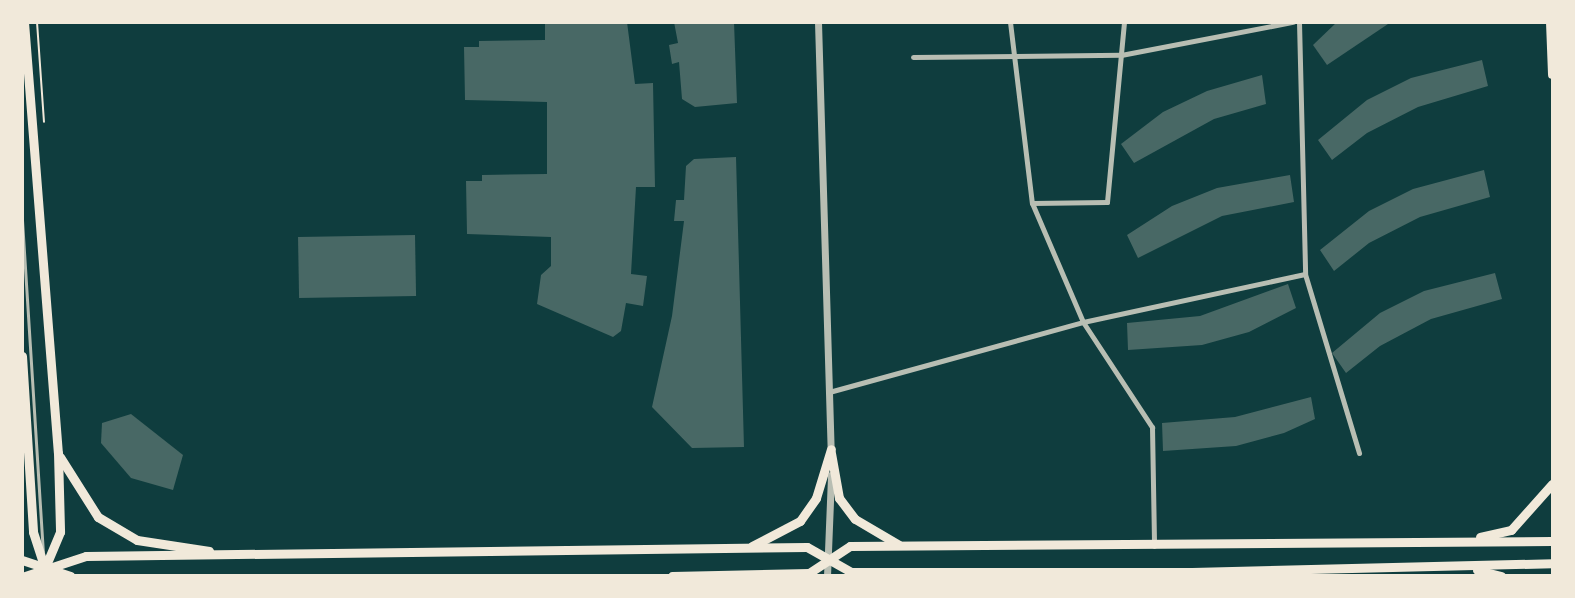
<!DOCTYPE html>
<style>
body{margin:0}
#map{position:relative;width:1575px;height:598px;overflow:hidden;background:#0f3d3e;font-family:Commissioner,sans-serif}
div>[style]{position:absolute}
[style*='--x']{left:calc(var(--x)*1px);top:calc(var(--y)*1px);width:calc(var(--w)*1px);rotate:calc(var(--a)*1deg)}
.building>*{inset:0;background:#486865;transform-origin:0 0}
.path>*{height:2px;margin:-1px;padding:0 1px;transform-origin:1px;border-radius:1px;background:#f1e9da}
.service>*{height:3px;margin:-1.5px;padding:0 1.5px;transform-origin:1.5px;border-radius:1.5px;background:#b8beb3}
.minor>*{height:5px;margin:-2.5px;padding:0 2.5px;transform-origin:2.5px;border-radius:2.5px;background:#b8beb3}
.tertiary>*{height:7px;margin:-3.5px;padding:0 3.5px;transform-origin:3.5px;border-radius:3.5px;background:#b8beb3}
.secondary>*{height:8px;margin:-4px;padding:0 4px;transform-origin:4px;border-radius:4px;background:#f1e9da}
.primary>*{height:9px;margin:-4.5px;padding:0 4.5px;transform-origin:4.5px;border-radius:4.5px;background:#f1e9da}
span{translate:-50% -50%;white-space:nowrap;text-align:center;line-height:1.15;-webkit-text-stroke:5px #f1e9da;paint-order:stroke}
.frame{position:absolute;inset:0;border:24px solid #f1e9da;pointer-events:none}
</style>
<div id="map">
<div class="building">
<i style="clip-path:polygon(545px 22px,627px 22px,635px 84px,653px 83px,655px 187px,636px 187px,631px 274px,647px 276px,643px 306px,626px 303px,621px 331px,613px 337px,537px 304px,541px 275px,551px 266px,551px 237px,467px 234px,466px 181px,482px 181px,482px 175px,547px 174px,547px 102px,465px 100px,464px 47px,479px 47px,479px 41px,545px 40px)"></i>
<i style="clip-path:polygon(674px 22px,734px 22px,737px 103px,695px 107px,682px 99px,679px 62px,672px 64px,669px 45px,678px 43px)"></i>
<i style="clip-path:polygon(1337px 22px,1391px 22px,1327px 65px,1313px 45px)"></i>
<i style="clip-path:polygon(1482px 60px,1488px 86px,1418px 107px,1367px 133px,1332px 160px,1318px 140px,1367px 100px,1411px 78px)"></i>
<i style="clip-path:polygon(1262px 75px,1266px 104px,1214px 119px,1134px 163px,1121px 144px,1163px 112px,1207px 91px)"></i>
<i style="clip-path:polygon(736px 157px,744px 447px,692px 448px,652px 407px,672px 316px,684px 221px,674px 221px,676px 200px,684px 200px,686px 166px,694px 159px)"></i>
<i style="clip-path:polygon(1484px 170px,1490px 197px,1420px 217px,1369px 243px,1334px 271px,1320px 250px,1369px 211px,1413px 189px)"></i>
<i style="clip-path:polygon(1290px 175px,1294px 202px,1222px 216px,1138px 258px,1127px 235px,1172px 206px,1217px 188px)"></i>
<i style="left:415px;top:235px;width:61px;height:117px;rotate:89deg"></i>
<i style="clip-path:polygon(1495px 273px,1502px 299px,1431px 319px,1380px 346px,1346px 373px,1332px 353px,1380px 313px,1424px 291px)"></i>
<i style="clip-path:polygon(1288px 284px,1296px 308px,1249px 332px,1202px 345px,1128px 350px,1127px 323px,1200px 316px)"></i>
<i style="clip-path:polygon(1311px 397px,1315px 419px,1284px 433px,1236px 446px,1163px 451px,1162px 423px,1235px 417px)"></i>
<i style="clip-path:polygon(131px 414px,183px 455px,173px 490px,131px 478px,101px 443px,102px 423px)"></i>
</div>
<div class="path">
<i style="--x:37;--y:22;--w:100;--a:86"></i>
</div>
<div class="service">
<i style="--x:22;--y:220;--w:332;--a:86.4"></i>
</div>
<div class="minor">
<i style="--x:1010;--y:22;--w:182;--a:83.1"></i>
<i style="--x:1032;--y:203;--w:129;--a:66.8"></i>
<i style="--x:1083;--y:322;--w:126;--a:56.7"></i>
<i style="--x:1152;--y:427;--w:119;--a:89"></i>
<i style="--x:1299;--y:22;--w:252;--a:88.6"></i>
<i style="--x:1305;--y:274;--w:187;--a:73.2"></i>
<i style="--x:913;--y:57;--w:208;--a:-0.6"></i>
<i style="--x:1121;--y:55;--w:175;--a:-10.9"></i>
<i style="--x:1032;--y:203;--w:75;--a:-0.8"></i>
<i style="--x:1107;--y:202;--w:181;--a:-84.6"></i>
<i style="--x:829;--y:392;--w:263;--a:-15.4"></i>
<i style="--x:1083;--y:322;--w:227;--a:-12.2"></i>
</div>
<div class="tertiary">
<i style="--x:818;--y:22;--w:430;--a:88.3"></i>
<i style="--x:827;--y:576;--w:101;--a:-87.7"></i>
</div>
<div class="secondary">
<i style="--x:1550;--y:22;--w:53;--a:87.8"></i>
</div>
<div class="primary">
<i style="--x:24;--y:22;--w:432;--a:85.5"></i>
<i style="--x:58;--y:453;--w:79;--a:88.5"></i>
<i style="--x:60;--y:532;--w:41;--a:112.8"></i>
<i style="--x:22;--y:356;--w:176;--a:86.4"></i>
<i style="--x:33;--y:532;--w:40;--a:72"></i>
<i style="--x:831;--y:453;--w:46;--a:79.9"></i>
<i style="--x:839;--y:498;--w:26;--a:53"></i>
<i style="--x:855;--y:519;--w:51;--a:30.6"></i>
<i style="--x:60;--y:457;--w:71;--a:57.7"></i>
<i style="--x:98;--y:517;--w:45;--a:30.5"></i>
<i style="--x:137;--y:540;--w:73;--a:8.7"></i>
<i style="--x:1480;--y:537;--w:32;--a:-13"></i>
<i style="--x:1511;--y:530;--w:62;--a:-48.3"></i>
<i style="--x:752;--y:546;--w:54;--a:-27.5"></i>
<i style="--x:800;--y:521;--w:28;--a:-55"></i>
<i style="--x:816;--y:498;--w:51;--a:-73"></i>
<i style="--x:22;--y:560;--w:51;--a:18.4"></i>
<i style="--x:1477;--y:570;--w:25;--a:14"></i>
<i style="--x:25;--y:576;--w:64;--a:-18.2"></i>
<i style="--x:86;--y:556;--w:721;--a:-0.72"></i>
<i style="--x:807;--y:547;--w:51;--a:29.6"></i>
<i style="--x:851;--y:572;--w:341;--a:0"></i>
<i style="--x:1192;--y:572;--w:360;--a:-1.4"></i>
<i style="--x:672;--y:576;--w:137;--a:-1.3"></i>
<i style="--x:809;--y:573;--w:49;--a:-33.4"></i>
<i style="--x:850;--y:546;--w:702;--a:-0.41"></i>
</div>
<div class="frame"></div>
</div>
